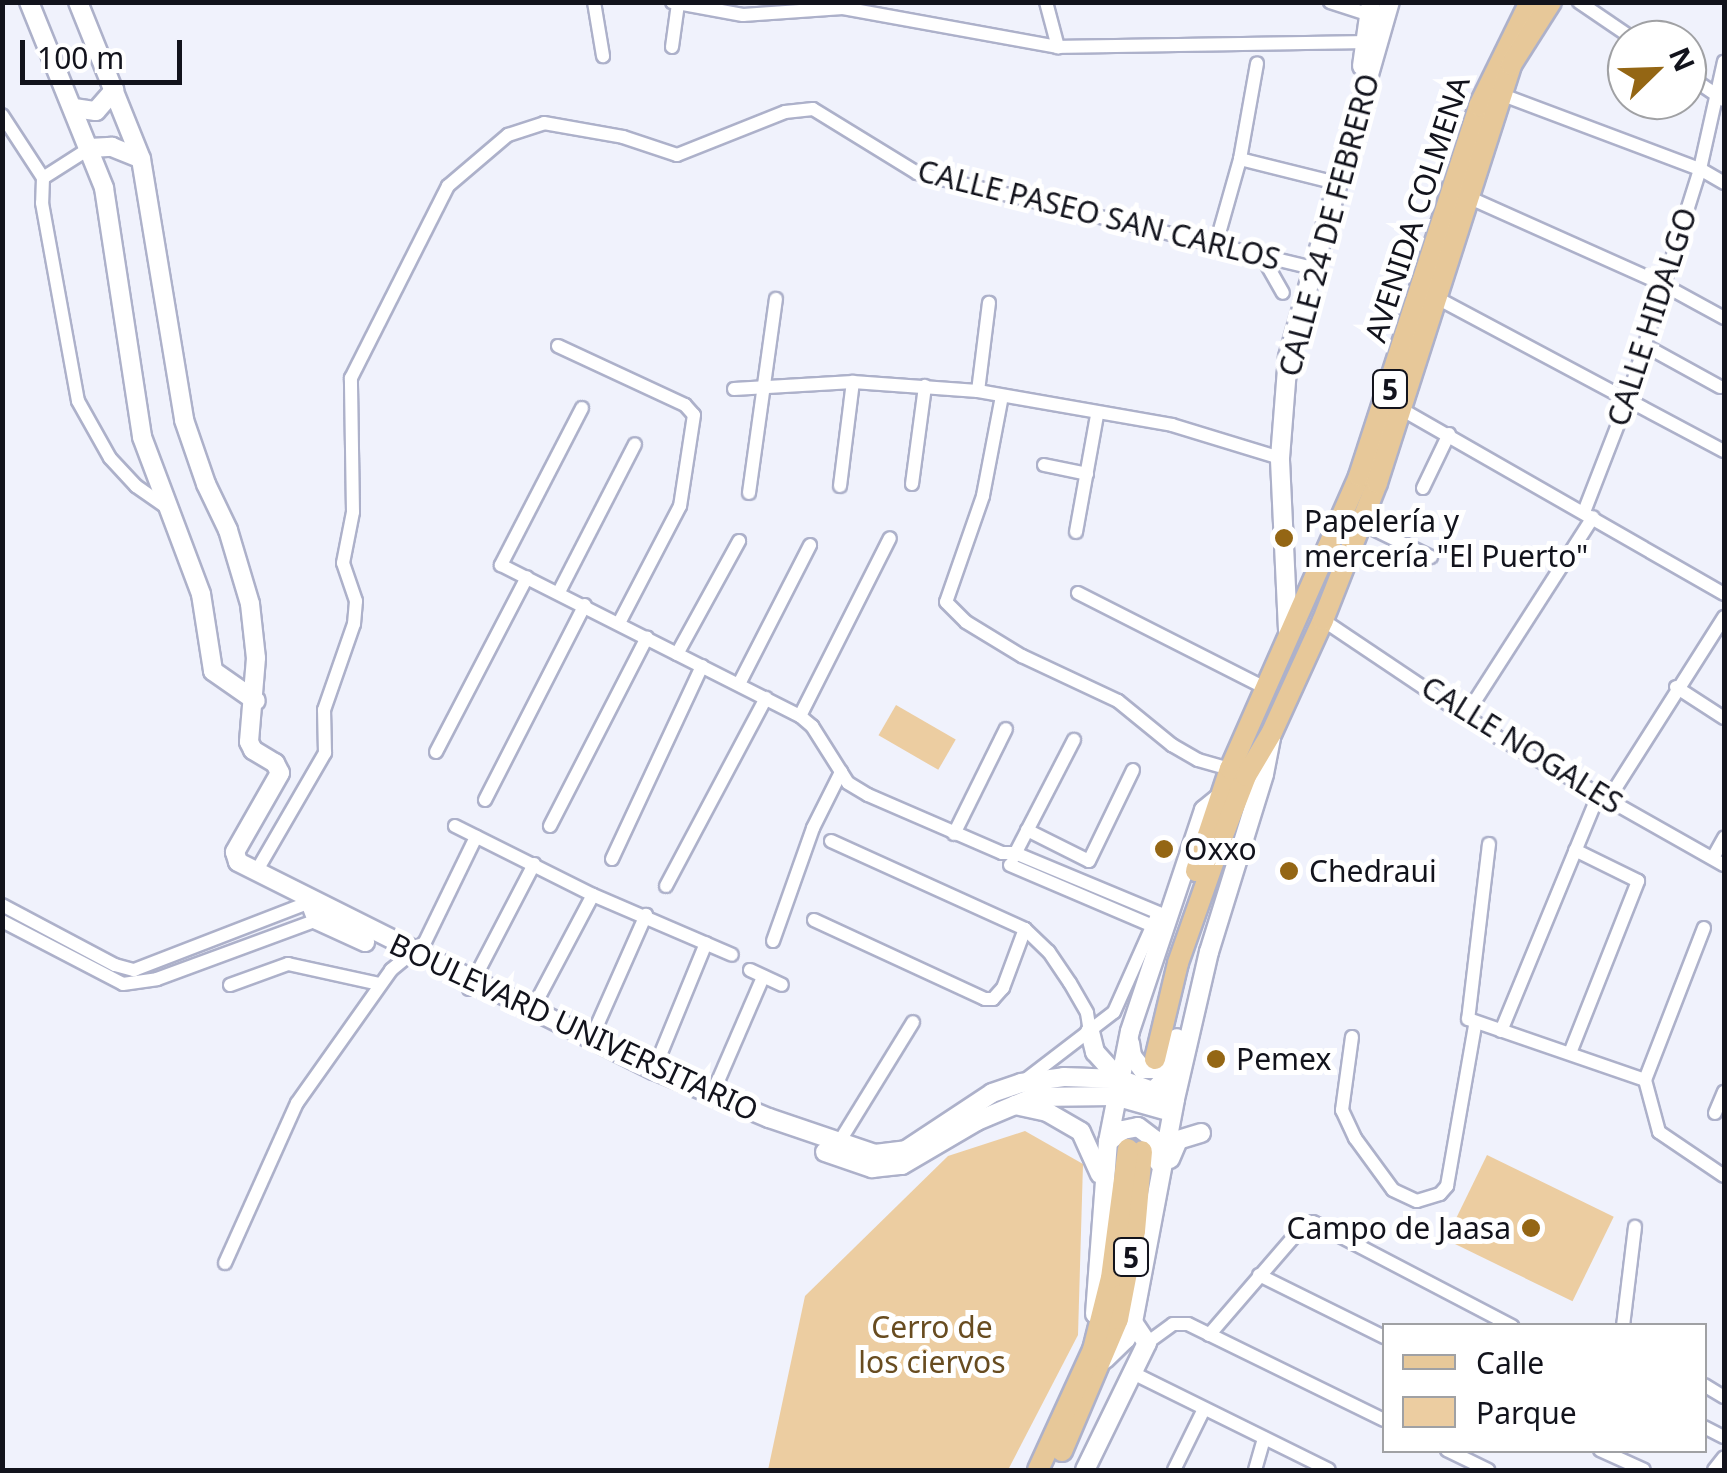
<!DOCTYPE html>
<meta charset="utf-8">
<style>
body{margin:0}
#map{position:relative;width:1727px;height:1473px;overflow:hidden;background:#f0f2fc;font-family:"Noto Sans",sans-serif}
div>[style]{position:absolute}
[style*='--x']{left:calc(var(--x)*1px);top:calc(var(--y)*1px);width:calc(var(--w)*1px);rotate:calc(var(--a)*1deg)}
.green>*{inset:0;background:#eccda1;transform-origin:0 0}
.roads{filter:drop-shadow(2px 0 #adb1ca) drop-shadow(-2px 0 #adb1ca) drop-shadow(0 2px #adb1ca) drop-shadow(0 -2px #adb1ca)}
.street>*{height:12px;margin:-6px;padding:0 6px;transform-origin:6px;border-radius:6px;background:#fff}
.secondary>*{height:18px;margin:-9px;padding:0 9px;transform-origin:9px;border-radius:9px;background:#fff}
.primary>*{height:20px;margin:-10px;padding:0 10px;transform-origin:10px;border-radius:10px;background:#e7c899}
.dots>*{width:28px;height:28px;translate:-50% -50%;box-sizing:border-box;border:5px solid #fff;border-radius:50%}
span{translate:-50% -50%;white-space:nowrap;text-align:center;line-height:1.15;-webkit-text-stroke:10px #fff;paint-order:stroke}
.shield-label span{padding:2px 8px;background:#fff;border:2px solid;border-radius:8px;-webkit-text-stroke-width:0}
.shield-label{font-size:28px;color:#12131c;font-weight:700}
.street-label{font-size:30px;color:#12131c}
.poi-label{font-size:30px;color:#12131c}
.left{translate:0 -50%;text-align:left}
.right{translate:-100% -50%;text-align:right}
.park-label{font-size:30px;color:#684c20}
.frame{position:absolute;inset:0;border:5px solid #12131c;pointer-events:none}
.legend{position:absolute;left:1382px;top:1323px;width:325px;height:130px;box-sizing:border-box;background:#fff;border:2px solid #a0a1a4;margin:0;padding:12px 18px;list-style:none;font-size:30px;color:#12131c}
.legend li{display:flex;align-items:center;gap:20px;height:50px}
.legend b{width:50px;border:2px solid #a0a1a4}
.north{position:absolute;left:1607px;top:20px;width:100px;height:100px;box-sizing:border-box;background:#fff;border:2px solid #a0a1a4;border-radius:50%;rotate:67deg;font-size:28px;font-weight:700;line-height:40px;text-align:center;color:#12131c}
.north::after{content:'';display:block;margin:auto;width:35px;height:45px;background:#946614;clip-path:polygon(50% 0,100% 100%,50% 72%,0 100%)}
.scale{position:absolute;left:20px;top:40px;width:162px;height:45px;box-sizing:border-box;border:5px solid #12131c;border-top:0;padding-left:12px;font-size:30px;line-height:35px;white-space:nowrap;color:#12131c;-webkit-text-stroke:8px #fff;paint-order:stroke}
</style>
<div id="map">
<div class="green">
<i style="left:896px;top:705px;width:69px;height:35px;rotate:30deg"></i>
<i style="clip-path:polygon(1025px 1131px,1083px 1164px,1078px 1335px,1008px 1470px,768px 1470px,805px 1296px,948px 1156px)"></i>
<i style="left:1487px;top:1155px;width:141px;height:94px;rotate:26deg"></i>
</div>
<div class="roads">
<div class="street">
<i style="--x:594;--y:2;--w:55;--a:80.5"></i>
<i style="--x:672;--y:2;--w:72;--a:10.4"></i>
<i style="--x:743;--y:15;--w:100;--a:-4"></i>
<i style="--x:843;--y:8;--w:219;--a:10.3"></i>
<i style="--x:1058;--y:47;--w:305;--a:-0.9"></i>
<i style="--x:1046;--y:2;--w:47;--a:75.1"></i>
<i style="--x:1330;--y:2;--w:39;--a:18"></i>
<i style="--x:1579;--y:2;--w:68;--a:34.2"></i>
<i style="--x:672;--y:47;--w:43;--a:-82.1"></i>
<i style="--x:1687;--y:75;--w:45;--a:34"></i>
<i style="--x:1500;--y:94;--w:214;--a:20.6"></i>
<i style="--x:1700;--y:169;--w:28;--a:30"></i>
<i style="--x:2;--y:115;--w:75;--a:56.9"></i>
<i style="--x:43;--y:178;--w:25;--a:92"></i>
<i style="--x:42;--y:203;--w:201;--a:79.7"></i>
<i style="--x:78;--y:401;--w:65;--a:60.7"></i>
<i style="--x:110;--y:458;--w:38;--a:47"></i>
<i style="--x:136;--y:486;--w:39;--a:35"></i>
<i style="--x:1240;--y:159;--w:103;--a:14"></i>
<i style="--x:43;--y:178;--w:56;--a:-32.6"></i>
<i style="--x:1470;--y:198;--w:210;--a:24.1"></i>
<i style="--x:1662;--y:284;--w:71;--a:28.7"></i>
<i style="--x:1216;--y:244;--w:88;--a:-74.2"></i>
<i style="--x:1240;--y:159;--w:97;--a:-79.9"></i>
<i style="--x:1263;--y:258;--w:40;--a:60.3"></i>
<i style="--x:1437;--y:298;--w:325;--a:28.1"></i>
<i style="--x:1644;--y:345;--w:87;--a:28.9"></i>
<i style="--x:558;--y:346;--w:140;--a:24.9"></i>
<i style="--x:685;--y:405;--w:13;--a:48"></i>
<i style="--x:694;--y:415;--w:92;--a:98.7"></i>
<i style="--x:680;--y:506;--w:132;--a:117.5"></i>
<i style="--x:734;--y:389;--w:119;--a:-3.4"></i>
<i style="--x:853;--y:382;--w:125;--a:4.1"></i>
<i style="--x:978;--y:391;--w:197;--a:9.9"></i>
<i style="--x:1172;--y:425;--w:113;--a:17"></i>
<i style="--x:978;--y:391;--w:89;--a:-82.9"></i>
<i style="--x:1002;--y:396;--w:102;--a:100.8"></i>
<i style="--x:983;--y:496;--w:112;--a:109.2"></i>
<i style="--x:946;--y:602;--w:28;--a:45"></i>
<i style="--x:966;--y:622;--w:66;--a:31.3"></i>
<i style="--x:1022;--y:656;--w:106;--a:25.1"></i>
<i style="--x:1118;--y:701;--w:70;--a:39.2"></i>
<i style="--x:1172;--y:745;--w:30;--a:30"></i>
<i style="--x:1198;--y:760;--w:33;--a:16"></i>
<i style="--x:582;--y:408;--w:177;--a:117.3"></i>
<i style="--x:501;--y:565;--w:335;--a:26.8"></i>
<i style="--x:800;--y:716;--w:16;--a:40"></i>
<i style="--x:812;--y:726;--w:67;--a:57.7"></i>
<i style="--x:848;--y:783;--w:23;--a:31"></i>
<i style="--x:868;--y:795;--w:146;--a:23.4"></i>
<i style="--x:1002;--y:853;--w:13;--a:0"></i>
<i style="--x:1015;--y:853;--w:167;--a:22.6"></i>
<i style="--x:1401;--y:409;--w:372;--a:29.8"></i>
<i style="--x:1044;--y:465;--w:44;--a:11.8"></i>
<i style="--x:912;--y:484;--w:99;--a:-82.4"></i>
<i style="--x:840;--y:486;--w:105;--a:-82.9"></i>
<i style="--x:1423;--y:488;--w:60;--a:-64.3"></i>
<i style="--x:749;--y:493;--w:196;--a:-82.1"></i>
<i style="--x:1584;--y:512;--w:119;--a:-68.8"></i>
<i style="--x:1627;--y:401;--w:243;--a:-72.5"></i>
<i style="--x:1700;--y:169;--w:110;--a:-77.4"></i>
<i style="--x:1359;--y:522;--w:80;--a:25.9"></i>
<i style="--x:1076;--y:532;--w:119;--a:-79.8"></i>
<i style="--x:559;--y:592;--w:166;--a:-62.8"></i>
<i style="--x:1078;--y:593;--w:210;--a:26.9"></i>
<i style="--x:1323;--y:620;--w:206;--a:33.9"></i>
<i style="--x:1494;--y:735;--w:264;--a:29.5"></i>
<i style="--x:677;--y:654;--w:129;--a:-61.2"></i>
<i style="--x:739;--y:684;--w:156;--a:-62.9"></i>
<i style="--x:1676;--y:687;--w:57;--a:32.9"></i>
<i style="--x:1466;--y:715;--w:235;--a:-57.3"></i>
<i style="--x:800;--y:716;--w:199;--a:-63.2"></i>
<i style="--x:436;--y:752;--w:197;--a:-62.5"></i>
<i style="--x:485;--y:800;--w:219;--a:-62.9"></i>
<i style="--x:1608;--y:800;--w:217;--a:-57.6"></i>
<i style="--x:455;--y:826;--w:154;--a:26.6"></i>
<i style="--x:593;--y:895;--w:151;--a:23.3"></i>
<i style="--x:550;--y:826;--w:212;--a:-62.8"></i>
<i style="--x:1027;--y:830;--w:69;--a:26.6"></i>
<i style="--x:1089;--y:861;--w:101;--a:-64.2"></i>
<i style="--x:954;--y:834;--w:117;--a:-63.7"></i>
<i style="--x:831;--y:841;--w:213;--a:24.4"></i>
<i style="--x:1025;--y:929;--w:33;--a:44"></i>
<i style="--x:1049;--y:952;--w:37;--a:56"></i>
<i style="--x:1070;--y:983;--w:34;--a:60"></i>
<i style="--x:1087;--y:1013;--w:19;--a:81"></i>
<i style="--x:1489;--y:844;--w:176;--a:96.8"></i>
<i style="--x:1468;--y:1019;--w:187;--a:19"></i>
<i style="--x:1714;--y:856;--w:21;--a:-61"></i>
<i style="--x:1013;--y:858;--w:133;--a:-62.7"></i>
<i style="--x:612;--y:859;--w:213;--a:-65"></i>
<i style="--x:1010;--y:865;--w:163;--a:23.1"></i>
<i style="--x:256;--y:872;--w:138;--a:-59.9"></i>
<i style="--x:325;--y:753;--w:43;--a:-91.3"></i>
<i style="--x:324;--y:710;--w:91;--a:-70.8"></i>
<i style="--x:354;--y:624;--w:23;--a:-85"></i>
<i style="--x:356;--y:601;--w:40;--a:-108.9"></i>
<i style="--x:343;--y:563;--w:52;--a:-78.9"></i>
<i style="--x:353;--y:512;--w:134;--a:-90.9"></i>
<i style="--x:351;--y:378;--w:215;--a:-63.2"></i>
<i style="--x:448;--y:186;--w:79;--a:-40.4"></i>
<i style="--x:508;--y:135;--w:38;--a:-18"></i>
<i style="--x:544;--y:123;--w:80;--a:10"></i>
<i style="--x:623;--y:137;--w:57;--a:18.4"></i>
<i style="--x:677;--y:155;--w:116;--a:-21.7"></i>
<i style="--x:785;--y:112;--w:28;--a:-6"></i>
<i style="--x:813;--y:109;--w:122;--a:31.6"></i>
<i style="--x:917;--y:173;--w:408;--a:13.5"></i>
<i style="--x:666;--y:886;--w:213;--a:-62"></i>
<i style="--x:2;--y:905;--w:128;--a:28"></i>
<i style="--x:115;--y:965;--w:20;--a:15"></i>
<i style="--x:134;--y:970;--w:189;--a:-21.1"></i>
<i style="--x:814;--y:920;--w:188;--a:24.8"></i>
<i style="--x:985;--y:999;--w:8;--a:0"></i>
<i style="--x:993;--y:999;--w:15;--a:-48"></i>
<i style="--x:1003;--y:988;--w:63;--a:-69.6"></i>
<i style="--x:2;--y:921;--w:136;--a:27.5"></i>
<i style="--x:123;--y:984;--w:34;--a:-8"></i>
<i style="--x:157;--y:979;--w:171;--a:-20.2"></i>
<i style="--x:773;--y:941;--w:120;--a:-70.5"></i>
<i style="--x:813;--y:828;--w:63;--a:-63.4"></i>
<i style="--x:750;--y:970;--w:35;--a:25"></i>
<i style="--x:230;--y:985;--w:62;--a:-19.9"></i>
<i style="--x:288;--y:964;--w:94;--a:12.3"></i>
<i style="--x:469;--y:989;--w:141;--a:-62.5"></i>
<i style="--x:532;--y:1010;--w:130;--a:-62.1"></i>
<i style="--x:1501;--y:1031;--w:254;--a:-67.6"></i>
<i style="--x:1352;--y:1037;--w:74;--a:97.8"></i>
<i style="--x:1342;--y:1110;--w:31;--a:65"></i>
<i style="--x:1355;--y:1138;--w:64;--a:53.8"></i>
<i style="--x:1393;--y:1190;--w:26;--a:25"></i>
<i style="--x:1417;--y:1201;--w:24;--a:-17"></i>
<i style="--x:1440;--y:1194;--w:11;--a:-49"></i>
<i style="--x:1447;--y:1186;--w:163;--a:-80.1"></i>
<i style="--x:591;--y:1039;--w:136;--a:-66.1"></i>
<i style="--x:1570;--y:1053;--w:185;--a:-68.4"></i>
<i style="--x:1638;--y:881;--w:70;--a:-153.8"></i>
<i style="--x:654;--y:1070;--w:137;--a:-67.7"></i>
<i style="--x:1645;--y:1080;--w:163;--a:-68.8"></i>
<i style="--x:1645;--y:1080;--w:54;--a:74.9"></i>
<i style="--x:1659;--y:1132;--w:78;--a:34.1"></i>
<i style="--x:1024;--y:1081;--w:113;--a:-37.5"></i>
<i style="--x:1114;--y:1012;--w:108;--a:-66"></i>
<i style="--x:712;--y:1095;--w:129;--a:-66.6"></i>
<i style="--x:1715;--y:1113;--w:23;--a:-67"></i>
<i style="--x:838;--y:1144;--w:143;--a:-58.4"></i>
<i style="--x:225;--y:1263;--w:175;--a:-65.8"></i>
<i style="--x:297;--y:1103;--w:163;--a:-54.7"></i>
<i style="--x:391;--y:970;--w:44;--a:-39.5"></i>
<i style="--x:425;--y:942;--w:117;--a:-64.1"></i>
<i style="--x:1259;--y:1275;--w:140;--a:26.4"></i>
<i style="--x:1623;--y:1326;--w:100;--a:-83.1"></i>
<i style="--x:1209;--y:1335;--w:145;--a:-49.2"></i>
<i style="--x:1304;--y:1225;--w:9;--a:-18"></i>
<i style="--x:1313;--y:1222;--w:225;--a:27.6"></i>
<i style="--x:1147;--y:1343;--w:32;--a:-36"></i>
<i style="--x:1173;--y:1324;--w:15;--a:0"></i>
<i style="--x:1188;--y:1324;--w:218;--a:26.1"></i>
<i style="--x:1135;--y:1374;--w:216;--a:26.3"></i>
<i style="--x:1704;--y:1385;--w:23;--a:31"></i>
<i style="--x:1704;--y:1427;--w:22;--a:27"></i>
<i style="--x:1447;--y:1450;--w:46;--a:26"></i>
<i style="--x:1600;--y:1450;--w:48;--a:24.4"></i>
<i style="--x:1174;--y:1470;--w:68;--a:-63.8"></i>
<i style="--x:1255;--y:1470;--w:33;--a:-74"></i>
<i style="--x:1714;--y:1470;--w:16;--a:-52"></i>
</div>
<div class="secondary">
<i style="--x:29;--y:2;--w:201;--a:68"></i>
<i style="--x:104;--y:188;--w:252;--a:81.3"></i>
<i style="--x:142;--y:437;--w:168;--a:69.4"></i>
<i style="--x:201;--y:594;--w:78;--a:81.1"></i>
<i style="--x:213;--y:671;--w:52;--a:34.9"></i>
<i style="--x:78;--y:2;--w:169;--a:68.1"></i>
<i style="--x:141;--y:159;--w:265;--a:80.6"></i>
<i style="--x:184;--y:420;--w:68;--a:71"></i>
<i style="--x:206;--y:484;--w:51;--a:64.4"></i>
<i style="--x:228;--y:530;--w:77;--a:73.4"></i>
<i style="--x:250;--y:604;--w:54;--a:83.7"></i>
<i style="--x:256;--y:658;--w:84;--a:94.8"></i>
<i style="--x:249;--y:742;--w:9;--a:63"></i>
<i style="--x:253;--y:750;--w:26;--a:31"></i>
<i style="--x:275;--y:763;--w:11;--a:63"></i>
<i style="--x:280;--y:773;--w:91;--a:119.7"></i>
<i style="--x:235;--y:852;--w:10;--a:73"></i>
<i style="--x:238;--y:862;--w:465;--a:26.6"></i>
<i style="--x:654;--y:1070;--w:125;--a:22.7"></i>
<i style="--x:769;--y:1118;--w:112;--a:18.8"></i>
<i style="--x:875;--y:1154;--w:31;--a:-7"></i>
<i style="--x:906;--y:1150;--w:103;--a:-33.5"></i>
<i style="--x:992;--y:1093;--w:31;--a:-19"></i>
<i style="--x:1021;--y:1083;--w:43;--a:-7.9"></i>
<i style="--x:1064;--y:1077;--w:55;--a:2.1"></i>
<i style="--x:1119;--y:1079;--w:59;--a:19.7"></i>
<i style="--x:1362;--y:66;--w:65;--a:-82"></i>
<i style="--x:74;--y:108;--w:22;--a:8"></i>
<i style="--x:96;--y:111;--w:28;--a:-49"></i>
<i style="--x:90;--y:148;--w:22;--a:-3"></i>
<i style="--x:112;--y:147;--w:31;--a:22"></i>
<i style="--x:1288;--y:630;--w:172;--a:-92.7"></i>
<i style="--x:1280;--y:458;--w:101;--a:-85.5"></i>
<i style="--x:1288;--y:357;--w:369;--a:-74"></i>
<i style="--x:310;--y:902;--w:19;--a:69"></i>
<i style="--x:317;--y:920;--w:53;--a:24.6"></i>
<i style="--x:1090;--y:1032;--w:21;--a:76"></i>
<i style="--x:1095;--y:1052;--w:36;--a:48"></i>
<i style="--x:1130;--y:1043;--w:13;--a:81"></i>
<i style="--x:1132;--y:1056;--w:16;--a:52"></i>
<i style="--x:1142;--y:1069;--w:19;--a:0"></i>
<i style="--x:1161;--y:1069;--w:19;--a:-28"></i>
<i style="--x:1155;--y:1089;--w:17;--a:-45"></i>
<i style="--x:1167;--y:1077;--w:40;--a:-75.6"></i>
<i style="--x:1015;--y:1105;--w:33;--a:12"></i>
<i style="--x:1047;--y:1112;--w:39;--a:30"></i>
<i style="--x:1081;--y:1132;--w:46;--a:65.7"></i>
<i style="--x:1108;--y:1142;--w:19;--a:-39"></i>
<i style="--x:1123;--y:1130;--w:15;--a:-11"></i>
<i style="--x:1138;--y:1127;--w:21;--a:37"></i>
<i style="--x:1155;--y:1140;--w:22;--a:82"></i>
<i style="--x:825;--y:1152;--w:50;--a:18.8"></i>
<i style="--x:872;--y:1168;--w:30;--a:-6"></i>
<i style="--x:902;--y:1165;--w:87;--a:-30.4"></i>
<i style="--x:977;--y:1121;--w:62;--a:-22.8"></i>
<i style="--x:1034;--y:1097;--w:81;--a:-0.7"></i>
<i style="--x:1115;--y:1096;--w:59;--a:15.7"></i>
<i style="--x:1170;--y:1159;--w:21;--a:-67"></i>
<i style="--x:1178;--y:1140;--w:24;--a:-17"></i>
<i style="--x:1095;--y:1314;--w:172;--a:-85.7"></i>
<i style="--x:1108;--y:1142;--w:113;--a:-78.8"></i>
<i style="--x:1130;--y:1031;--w:233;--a:-71.5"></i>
<i style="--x:1204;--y:810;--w:21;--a:-39"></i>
<i style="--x:1105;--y:1359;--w:29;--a:-44"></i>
<i style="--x:1126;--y:1339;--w:18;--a:-68"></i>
<i style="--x:1133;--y:1322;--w:227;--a:-79.3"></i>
<i style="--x:1175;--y:1099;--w:151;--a:-77"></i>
<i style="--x:1209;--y:952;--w:186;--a:-72.8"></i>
<i style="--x:1264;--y:774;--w:38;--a:-79"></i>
<i style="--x:1085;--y:1470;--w:141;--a:-64"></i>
<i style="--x:1147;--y:1343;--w:25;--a:-124"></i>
</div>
<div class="primary">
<i style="--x:1196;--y:871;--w:108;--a:-71.6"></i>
<i style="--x:1230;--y:769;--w:320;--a:-66.2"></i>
<i style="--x:1359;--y:476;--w:389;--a:-72"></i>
<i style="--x:1479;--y:106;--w:116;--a:-63.9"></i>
<i style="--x:1155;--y:1059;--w:99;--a:-76.5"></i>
<i style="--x:1178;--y:963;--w:133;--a:-70.6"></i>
<i style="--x:1222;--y:838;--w:66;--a:-68.8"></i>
<i style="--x:1246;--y:776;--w:51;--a:-59.4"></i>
<i style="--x:1272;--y:732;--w:123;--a:-65.5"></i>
<i style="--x:1323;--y:620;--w:147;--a:-68.5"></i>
<i style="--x:1377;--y:483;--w:439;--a:-72.2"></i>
<i style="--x:1511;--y:65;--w:75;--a:-57.6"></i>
<i style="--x:1062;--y:1451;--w:143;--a:-67"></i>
<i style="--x:1118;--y:1319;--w:90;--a:-79.1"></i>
<i style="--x:1135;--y:1231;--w:80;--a:-85"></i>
<i style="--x:1038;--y:1470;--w:132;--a:-65.4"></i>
<i style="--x:1093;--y:1350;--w:74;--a:-76"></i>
<i style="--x:1111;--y:1278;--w:130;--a:-82.5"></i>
</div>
</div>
<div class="dots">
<i style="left:1284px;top:538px;background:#946614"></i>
<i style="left:1164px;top:849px;background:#946614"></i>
<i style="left:1289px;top:871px;background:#946614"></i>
<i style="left:1216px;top:1059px;background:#946614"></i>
<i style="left:1531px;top:1228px;background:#946614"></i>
</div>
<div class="shield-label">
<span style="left:1390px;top:389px">5</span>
<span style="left:1131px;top:1257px">5</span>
</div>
<div class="street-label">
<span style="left:1417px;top:209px;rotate:-72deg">AVENIDA COLMENA</span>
<span style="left:1099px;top:215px;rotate:14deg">CALLE PASEO SAN CARLOS</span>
<span style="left:1329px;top:225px;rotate:-75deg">CALLE 24 DE FEBRERO</span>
<span style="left:1652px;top:317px;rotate:-72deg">CALLE HIDALGO</span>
<span style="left:1522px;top:745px;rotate:32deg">CALLE NOGALES</span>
<span style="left:574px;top:1027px;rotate:25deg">BOULEVARD UNIVERSITARIO</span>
</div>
<div class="poi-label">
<span class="left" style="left:1304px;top:538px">Papelería y<br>mercería "El Puerto"</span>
<span class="left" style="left:1184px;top:849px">Oxxo</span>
<span class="left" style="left:1309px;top:871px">Chedraui</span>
<span class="left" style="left:1236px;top:1059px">Pemex</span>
<span class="right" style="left:1511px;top:1228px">Campo de Jaasa</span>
</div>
<div class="park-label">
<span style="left:932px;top:1344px">Cerro de<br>los ciervos</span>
</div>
<div class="frame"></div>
<ul class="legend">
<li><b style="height:12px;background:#e7c899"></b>Calle</li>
<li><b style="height:28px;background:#eccda1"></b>Parque</li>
</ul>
<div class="north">N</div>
<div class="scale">100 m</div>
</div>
